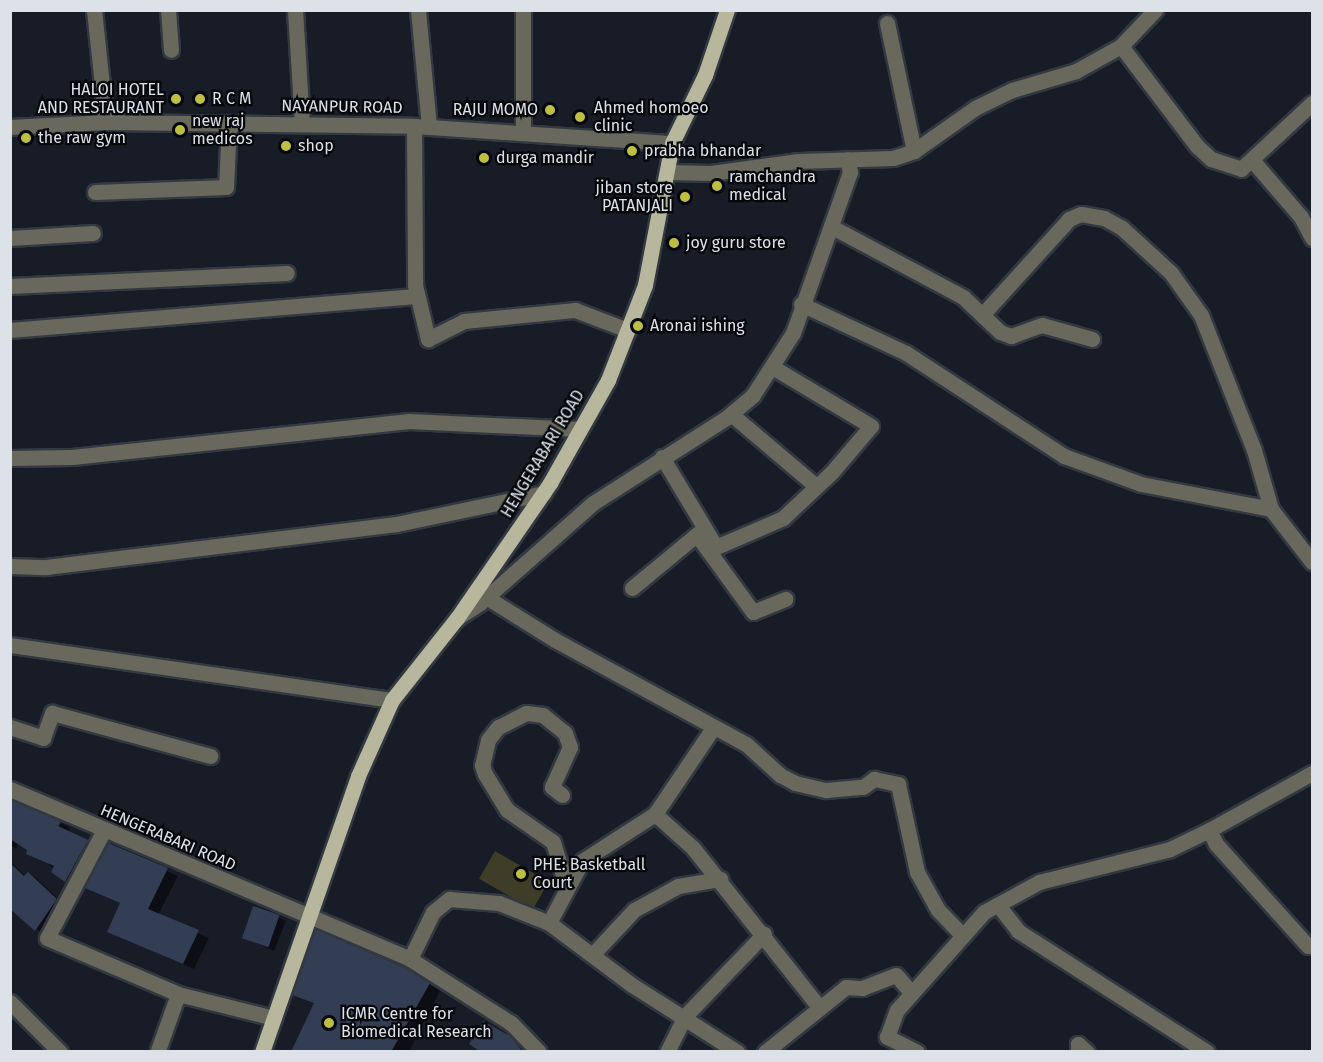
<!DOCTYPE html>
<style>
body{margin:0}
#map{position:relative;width:1323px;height:1062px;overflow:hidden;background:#171c26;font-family:"Fira Sans",sans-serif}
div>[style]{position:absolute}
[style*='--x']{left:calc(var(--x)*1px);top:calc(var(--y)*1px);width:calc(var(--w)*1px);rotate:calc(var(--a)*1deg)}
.green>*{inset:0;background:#3e3e28;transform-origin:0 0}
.shadow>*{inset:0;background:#0007}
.building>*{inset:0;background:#333d54;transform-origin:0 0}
.roads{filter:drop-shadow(2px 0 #333841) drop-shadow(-2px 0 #333841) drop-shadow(0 2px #333841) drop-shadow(0 -2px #333841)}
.minor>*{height:15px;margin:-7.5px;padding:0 7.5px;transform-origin:7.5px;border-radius:7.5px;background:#68695c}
.major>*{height:15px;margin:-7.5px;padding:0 7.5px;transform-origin:7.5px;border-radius:7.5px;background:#b6b79d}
.dots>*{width:16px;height:16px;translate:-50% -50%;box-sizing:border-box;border:3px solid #05070b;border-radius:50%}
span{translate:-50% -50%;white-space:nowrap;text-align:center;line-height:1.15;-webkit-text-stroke:4.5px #05070b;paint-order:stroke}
.poi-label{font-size:16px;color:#dde1e8}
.right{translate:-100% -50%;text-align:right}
.left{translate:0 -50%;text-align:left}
.street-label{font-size:16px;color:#dde1e8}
.frame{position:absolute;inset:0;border:12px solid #dde1e8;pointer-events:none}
</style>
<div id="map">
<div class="green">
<i style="left:495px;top:851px;width:62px;height:32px;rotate:30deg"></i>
</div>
<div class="shadow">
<i style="clip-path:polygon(10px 801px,56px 833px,61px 823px,70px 828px,68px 832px,97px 847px,76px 886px,29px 849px,18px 842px,16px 849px,10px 845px)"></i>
<i style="clip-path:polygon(109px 845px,178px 876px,158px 915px,209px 938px,194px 969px,109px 932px,121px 904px,97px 893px)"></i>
<i style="clip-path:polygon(10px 861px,26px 877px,29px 873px,36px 878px,64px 904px,43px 934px,10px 905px)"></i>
<i style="clip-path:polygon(278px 917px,286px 921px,274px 951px,250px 940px)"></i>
<i style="clip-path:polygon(416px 976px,440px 991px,409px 1052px,292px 1052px,315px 1004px,294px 994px)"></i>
</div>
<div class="building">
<i style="clip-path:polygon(10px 800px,61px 821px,58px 826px,88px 840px,65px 882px,51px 872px,54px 866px,26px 854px,27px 850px,10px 839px)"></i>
<i style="clip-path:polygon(108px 843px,168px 868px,148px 909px,199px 930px,183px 964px,107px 932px,120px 903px,85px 888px)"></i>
<i style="clip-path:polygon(10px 863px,24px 876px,28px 872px,57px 899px,35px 931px,10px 909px)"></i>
<i style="left:253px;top:906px;width:28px;height:34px;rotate:19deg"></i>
<i style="clip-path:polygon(315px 929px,405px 968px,430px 983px,391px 1052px,291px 1052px,314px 1003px,292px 995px)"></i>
<i style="clip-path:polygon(483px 1021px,510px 1036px,523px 1052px,481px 1052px,469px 1044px)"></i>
</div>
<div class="roads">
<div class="minor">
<i style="--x:94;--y:10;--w:113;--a:83.9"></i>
<i style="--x:168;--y:10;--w:40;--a:85.7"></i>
<i style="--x:295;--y:10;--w:114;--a:86.5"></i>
<i style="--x:418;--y:10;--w:117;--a:84.6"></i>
<i style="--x:523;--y:10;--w:121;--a:90"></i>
<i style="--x:887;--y:23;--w:131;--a:78.1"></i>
<i style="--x:1121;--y:46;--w:126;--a:52.8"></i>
<i style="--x:1197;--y:146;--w:19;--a:43"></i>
<i style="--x:1211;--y:159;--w:32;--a:18"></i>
<i style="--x:1241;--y:169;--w:97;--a:-42.9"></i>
<i style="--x:414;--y:126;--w:159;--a:89.6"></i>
<i style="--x:415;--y:285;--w:56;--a:76.5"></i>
<i style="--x:428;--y:339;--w:40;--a:-26.6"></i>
<i style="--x:464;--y:321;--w:112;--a:-5.7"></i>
<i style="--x:575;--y:310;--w:57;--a:20.7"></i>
<i style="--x:10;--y:127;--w:96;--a:-3"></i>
<i style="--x:106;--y:122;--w:308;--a:0.7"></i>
<i style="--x:414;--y:126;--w:259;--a:3.8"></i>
<i style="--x:1252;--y:160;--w:75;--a:49.3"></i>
<i style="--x:1301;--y:217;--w:24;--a:62"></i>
<i style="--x:669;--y:172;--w:42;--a:1.4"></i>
<i style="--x:711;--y:173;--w:88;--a:-7.9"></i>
<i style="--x:798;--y:161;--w:95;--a:-1.8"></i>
<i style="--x:893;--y:158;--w:22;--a:-18"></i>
<i style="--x:914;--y:151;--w:75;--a:-35.2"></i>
<i style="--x:975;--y:108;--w:41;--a:-25.9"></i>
<i style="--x:1012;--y:90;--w:67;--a:-16.5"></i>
<i style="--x:1076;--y:71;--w:51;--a:-29.1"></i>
<i style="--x:1121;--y:46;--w:50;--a:-46.6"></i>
<i style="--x:95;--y:192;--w:131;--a:-2.2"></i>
<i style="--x:226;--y:187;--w:64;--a:-87.3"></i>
<i style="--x:832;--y:227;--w:149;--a:28.1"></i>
<i style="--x:963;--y:297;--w:51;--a:43.4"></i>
<i style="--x:1000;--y:332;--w:12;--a:20"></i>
<i style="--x:1011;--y:336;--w:33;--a:-20"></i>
<i style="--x:1042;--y:325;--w:52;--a:15.6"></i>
<i style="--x:10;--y:238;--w:83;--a:-3.4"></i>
<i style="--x:10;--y:286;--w:277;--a:-2.7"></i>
<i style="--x:801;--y:304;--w:116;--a:25"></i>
<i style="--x:906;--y:353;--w:189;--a:33.1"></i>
<i style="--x:1064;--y:456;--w:82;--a:20"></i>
<i style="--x:1141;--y:484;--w:132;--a:10.9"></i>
<i style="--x:1271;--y:509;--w:67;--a:52.3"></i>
<i style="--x:982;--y:315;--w:130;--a:-47.8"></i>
<i style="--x:1069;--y:219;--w:13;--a:-23"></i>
<i style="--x:1081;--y:214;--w:23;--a:10"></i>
<i style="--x:1104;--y:218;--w:21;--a:29"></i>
<i style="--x:1122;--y:228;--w:67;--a:42.6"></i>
<i style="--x:1171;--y:273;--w:52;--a:54.5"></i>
<i style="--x:1201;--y:315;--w:145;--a:68.6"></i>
<i style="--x:1254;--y:450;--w:61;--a:73.9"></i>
<i style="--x:10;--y:330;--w:407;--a:-4.8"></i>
<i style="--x:731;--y:414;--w:111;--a:40.3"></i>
<i style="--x:662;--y:457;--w:105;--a:59"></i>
<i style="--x:716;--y:547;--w:73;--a:-23.4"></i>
<i style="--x:783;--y:518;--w:67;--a:-43.2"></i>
<i style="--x:832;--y:472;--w:60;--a:-49.7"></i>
<i style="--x:871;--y:426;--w:113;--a:-149.1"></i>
<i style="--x:10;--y:458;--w:62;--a:-0.9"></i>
<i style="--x:72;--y:457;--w:339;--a:-6.1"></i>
<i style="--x:409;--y:421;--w:171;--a:2.7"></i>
<i style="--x:697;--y:535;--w:95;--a:54"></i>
<i style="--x:753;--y:612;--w:35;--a:-22"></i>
<i style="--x:10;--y:566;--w:36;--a:2"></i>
<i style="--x:46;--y:567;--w:353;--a:-7"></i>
<i style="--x:396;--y:524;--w:151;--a:-11.8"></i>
<i style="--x:632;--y:588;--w:91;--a:-39.6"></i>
<i style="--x:486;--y:597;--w:81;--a:31.9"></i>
<i style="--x:555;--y:640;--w:217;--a:28.6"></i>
<i style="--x:746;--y:744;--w:46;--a:42.4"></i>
<i style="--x:780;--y:775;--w:17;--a:28"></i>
<i style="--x:795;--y:783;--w:32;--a:13"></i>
<i style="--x:826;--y:790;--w:37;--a:-5"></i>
<i style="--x:863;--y:787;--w:14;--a:-36"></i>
<i style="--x:874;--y:779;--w:25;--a:12"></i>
<i style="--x:898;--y:784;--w:90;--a:77.8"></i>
<i style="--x:917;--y:872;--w:43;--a:61.1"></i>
<i style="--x:938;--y:910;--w:33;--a:46"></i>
<i style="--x:457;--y:618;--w:27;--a:-33"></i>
<i style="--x:480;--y:603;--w:151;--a:-41.5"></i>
<i style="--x:593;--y:503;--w:158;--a:-32.6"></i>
<i style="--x:726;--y:418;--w:35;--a:-40"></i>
<i style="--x:753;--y:395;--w:74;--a:-57.2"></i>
<i style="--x:793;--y:333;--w:171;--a:-70.5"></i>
<i style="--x:850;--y:172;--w:13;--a:-103"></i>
<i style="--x:10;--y:645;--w:386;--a:8.2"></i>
<i style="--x:10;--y:727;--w:35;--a:18"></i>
<i style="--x:43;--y:738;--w:27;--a:-70"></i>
<i style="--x:52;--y:713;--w:164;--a:15.2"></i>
<i style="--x:1312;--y:773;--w:118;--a:151"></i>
<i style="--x:1209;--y:830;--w:16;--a:63"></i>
<i style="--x:1216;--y:844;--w:137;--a:48"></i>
<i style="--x:1308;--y:946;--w:4;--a:0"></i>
<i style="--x:10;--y:789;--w:435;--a:23"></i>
<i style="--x:410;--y:959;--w:120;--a:32.4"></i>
<i style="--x:511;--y:1023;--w:40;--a:46"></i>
<i style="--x:562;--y:795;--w:13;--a:-141"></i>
<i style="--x:552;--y:787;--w:44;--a:-65.8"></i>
<i style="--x:570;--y:747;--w:15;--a:-110"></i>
<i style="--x:565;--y:733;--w:28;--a:-141"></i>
<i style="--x:543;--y:715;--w:17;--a:-173"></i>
<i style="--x:526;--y:713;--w:31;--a:153"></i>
<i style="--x:498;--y:727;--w:16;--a:128"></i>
<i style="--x:488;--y:740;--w:26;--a:103"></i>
<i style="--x:482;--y:765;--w:9;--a:72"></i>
<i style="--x:485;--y:774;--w:42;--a:58.6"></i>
<i style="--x:507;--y:810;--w:56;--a:34.8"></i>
<i style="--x:553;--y:842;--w:45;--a:73.2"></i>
<i style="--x:655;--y:814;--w:104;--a:-56"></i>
<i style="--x:104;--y:830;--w:122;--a:117.8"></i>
<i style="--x:47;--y:938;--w:142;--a:23.1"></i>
<i style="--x:178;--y:994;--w:99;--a:14"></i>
<i style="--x:998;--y:905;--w:33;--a:52"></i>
<i style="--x:1018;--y:931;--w:224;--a:32.6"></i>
<i style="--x:549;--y:923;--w:70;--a:-62"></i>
<i style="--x:582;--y:861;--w:87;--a:-32.8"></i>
<i style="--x:655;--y:814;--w:51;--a:41.8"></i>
<i style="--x:693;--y:848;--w:204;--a:51.6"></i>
<i style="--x:593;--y:954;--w:60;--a:-47"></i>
<i style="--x:634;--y:910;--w:50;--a:-28.6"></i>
<i style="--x:678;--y:886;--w:43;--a:-9.5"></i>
<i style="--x:410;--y:959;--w:52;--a:-63.9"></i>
<i style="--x:433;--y:912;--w:21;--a:-39"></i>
<i style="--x:449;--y:899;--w:50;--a:4.6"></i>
<i style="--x:499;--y:903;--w:54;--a:21.8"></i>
<i style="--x:549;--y:923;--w:104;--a:36.8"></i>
<i style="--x:632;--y:985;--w:125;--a:32.5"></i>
<i style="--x:10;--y:1002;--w:71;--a:45"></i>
<i style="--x:158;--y:1050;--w:59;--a:-70.3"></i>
<i style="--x:667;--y:1052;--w:40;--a:-63.4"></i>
<i style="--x:685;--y:1016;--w:114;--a:-46.1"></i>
<i style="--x:765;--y:1052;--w:104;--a:-38.7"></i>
<i style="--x:846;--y:987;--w:16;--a:4"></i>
<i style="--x:862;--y:988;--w:36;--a:-21"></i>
<i style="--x:896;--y:975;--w:23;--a:49"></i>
<i style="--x:917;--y:1052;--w:34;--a:-153"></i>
<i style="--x:887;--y:1037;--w:29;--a:-70"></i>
<i style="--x:897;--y:1010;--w:131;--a:-48.4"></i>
<i style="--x:984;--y:912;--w:63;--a:-28.6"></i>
<i style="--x:1039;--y:882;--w:135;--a:-14.1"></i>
<i style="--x:1170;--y:849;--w:43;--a:-26"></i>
<i style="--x:1078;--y:1052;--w:8;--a:-90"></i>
<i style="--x:1078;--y:1044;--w:12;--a:42"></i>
</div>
<div class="major">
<i style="--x:262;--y:1052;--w:292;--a:-70.8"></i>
<i style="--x:358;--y:776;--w:83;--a:-65.9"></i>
<i style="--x:392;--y:700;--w:105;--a:-51.6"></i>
<i style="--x:457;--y:618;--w:164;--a:-55.4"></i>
<i style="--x:550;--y:483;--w:118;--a:-60.6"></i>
<i style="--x:608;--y:380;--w:102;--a:-68.7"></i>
<i style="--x:645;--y:285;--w:145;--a:-79.2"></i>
<i style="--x:672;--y:143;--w:76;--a:-64.1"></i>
<i style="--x:705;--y:75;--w:69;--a:-71.3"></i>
</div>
</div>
<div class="dots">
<i style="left:176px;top:99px;background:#bebf42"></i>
<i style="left:200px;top:99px;background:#bebf42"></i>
<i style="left:550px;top:110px;background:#bebf42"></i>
<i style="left:580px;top:117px;background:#bebf42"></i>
<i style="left:180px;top:130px;background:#bebf42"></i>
<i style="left:26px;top:138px;background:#bebf42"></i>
<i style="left:286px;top:146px;background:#bebf42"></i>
<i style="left:632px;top:151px;background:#bebf42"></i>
<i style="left:484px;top:158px;background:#bebf42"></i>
<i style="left:717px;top:186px;background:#bebf42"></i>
<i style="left:685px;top:197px;background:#bebf42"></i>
<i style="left:674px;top:243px;background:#bebf42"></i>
<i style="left:638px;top:326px;background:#bebf42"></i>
<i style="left:521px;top:874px;background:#bebf42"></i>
<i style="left:329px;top:1023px;background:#bebf42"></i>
</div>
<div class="poi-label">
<span class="right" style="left:164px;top:99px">HALOI HOTEL<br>AND RESTAURANT</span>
<span class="left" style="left:212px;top:99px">R C M</span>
<span class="left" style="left:594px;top:117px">Ahmed homoeo<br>clinic</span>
<span class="right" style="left:538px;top:110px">RAJU MOMO</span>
<span class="left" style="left:192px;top:130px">new raj<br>medicos</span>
<span class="left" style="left:38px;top:138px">the raw gym</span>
<span class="left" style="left:298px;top:146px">shop</span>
<span class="left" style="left:644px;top:151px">prabha bhandar</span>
<span class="left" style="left:496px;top:158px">durga mandir</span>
<span class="left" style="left:729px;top:186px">ramchandra<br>medical</span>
<span class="right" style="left:673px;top:197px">jiban store<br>PATANJALI</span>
<span class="left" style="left:686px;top:243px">joy guru store</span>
<span class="left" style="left:650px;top:326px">Aronai ishing</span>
<span class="left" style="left:533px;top:874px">PHE: Basketball<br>Court</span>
<span class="left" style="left:341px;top:1023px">ICMR Centre for<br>Biomedical Research</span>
</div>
<div class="street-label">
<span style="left:342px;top:107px;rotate:1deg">NAYANPUR ROAD</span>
<span style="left:543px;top:454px;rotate:-59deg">HENGERABARI ROAD</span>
<span style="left:168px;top:838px;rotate:23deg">HENGERABARI ROAD</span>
</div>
<div class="frame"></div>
</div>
